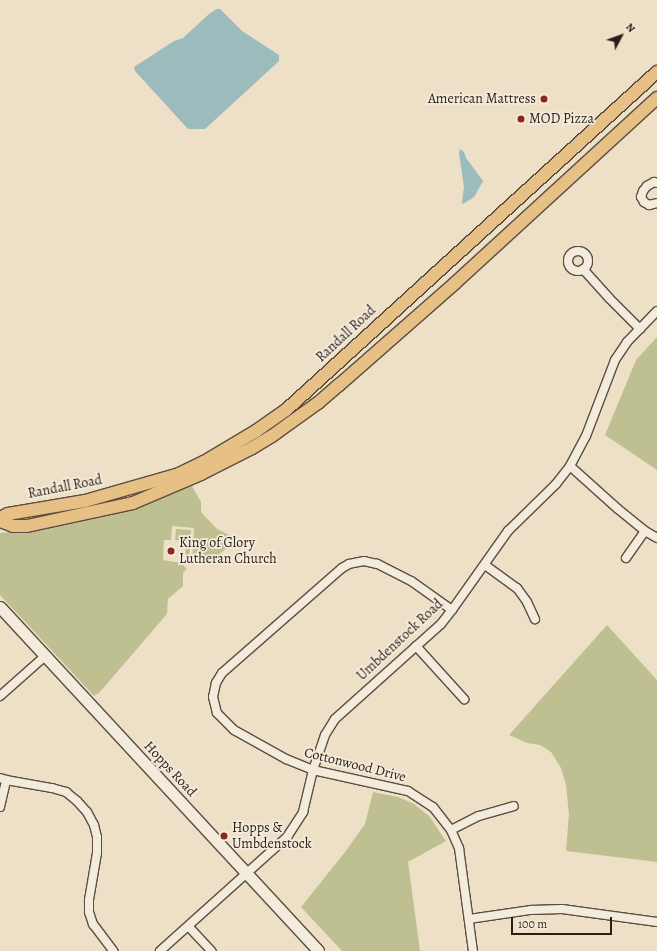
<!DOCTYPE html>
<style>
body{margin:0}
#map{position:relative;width:657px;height:951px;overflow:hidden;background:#ede0c7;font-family:Alegreya,serif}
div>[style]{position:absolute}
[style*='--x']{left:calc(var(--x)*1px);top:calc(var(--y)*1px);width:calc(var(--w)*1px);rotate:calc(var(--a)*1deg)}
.green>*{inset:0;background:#bfc091}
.water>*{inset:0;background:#9bbbbd}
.roads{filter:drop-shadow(1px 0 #5c4d42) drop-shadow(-1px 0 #5c4d42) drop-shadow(0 1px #5c4d42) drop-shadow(0 -1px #5c4d42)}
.street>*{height:8px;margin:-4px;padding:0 4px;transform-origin:4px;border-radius:4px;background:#f3ebdb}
.street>.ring{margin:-4px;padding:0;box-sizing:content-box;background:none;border:8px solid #f3ebdb;border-radius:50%}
.secondary>*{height:11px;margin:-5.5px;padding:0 5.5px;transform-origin:5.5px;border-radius:5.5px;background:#f3ebdb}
.primary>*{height:12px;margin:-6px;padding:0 6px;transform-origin:6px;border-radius:6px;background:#e6c084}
.dots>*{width:11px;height:11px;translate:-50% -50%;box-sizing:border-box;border:2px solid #f3ebdb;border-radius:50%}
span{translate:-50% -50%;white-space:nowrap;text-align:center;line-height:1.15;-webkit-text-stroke:3.5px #f3ebdb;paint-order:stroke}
.poi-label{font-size:14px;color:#2b1c15}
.right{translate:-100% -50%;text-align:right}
.left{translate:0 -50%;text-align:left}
.street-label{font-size:14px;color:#2b1c15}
.north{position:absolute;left:601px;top:16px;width:40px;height:40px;-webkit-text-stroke:3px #f3ebdb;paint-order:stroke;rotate:49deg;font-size:11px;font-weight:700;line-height:16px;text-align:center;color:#2b1c15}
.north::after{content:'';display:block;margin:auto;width:14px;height:18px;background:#2b1c15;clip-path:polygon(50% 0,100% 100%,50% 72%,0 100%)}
.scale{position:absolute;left:511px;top:917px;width:101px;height:18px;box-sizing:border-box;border:2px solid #2b1c15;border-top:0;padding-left:5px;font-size:12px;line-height:14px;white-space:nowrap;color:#2b1c15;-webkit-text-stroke:3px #f3ebdb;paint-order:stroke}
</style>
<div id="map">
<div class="green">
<i style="clip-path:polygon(657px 337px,657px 470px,605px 435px,636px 360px)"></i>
<i style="clip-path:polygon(192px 486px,201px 502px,201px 512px,217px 529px,237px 539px,208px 564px,196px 563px,192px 565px,194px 528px,172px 526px,171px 540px,164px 540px,163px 560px,181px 563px,187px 569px,183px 573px,183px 586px,168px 599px,167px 614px,99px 693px,94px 696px,0 595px,0 533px,31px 530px,96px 518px)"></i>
<i style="clip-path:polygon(176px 529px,191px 530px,189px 565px,185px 559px,186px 541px,175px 540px)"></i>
<i style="clip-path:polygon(607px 625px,657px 680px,657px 862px,566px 851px,569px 814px,566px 785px,561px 768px,551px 752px,540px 745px,527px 743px,509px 735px)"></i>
<i style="clip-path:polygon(373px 792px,398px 797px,414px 804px,429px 816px,446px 841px,408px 862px,420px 951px,342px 951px,301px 907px,345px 852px,365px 824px)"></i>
</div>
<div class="water">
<i style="clip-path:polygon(217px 9px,220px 9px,242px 31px,279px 55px,279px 61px,205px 129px,188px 129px,135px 71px,134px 67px,174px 41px,183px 38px,209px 14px)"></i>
<i style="clip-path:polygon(460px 149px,464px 152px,466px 158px,483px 181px,474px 197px,463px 204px,462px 202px,464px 187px,459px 153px)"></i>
</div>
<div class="roads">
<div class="street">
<i style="--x:657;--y:183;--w:3;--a:-162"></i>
<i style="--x:654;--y:182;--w:8;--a:150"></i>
<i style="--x:647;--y:186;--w:6;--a:129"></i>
<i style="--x:643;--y:191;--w:6;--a:108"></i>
<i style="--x:641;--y:197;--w:6;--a:59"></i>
<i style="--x:644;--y:202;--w:6;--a:31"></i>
<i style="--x:649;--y:205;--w:8;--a:-14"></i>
<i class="ring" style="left:568px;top:251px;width:12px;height:12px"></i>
<i style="--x:583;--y:269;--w:39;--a:48"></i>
<i style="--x:609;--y:298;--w:44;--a:45"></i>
<i style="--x:570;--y:466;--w:64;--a:41.9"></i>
<i style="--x:618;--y:509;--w:35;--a:39"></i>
<i style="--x:645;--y:531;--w:14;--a:30"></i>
<i style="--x:626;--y:558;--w:33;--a:-55"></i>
<i style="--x:485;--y:565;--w:39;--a:36"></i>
<i style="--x:517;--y:588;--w:17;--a:54"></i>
<i style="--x:527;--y:602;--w:19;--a:65"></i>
<i style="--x:452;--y:610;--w:50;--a:-144.7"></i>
<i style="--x:411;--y:581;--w:38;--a:-153"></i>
<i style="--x:377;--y:564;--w:13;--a:-167"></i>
<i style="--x:364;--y:561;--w:15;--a:169"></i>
<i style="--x:349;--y:564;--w:8;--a:150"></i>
<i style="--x:342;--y:568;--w:159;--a:138.8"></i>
<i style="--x:222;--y:673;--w:12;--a:121"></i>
<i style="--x:216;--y:683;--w:14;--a:102"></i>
<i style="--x:213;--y:697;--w:16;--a:76"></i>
<i style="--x:217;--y:713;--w:24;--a:45"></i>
<i style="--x:234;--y:730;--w:60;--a:29.1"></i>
<i style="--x:286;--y:759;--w:29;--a:22"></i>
<i style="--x:313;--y:770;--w:97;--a:12.5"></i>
<i style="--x:408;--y:791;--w:30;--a:33"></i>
<i style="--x:433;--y:807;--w:29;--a:52"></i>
<i style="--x:451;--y:830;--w:20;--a:66"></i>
<i style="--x:459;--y:848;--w:104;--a:82.3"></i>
<i style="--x:416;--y:646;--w:72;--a:47.8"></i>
<i style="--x:0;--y:696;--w:60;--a:-41.6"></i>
<i style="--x:0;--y:778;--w:6;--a:18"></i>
<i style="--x:6;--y:780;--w:47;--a:9.9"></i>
<i style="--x:52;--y:788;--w:15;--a:16"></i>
<i style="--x:66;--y:792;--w:14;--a:39"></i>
<i style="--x:77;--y:801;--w:15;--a:48"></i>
<i style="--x:87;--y:812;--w:15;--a:62"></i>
<i style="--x:94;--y:825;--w:12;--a:76"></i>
<i style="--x:97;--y:837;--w:16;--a:90"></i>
<i style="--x:97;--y:853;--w:48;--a:99.7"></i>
<i style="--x:89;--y:900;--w:12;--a:90"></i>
<i style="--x:89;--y:912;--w:13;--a:72"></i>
<i style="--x:93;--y:924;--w:34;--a:53"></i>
<i style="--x:0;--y:807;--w:28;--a:-77"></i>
<i style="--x:451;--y:830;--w:31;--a:-27"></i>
<i style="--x:479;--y:816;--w:36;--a:-16"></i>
<i style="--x:469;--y:919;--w:63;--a:-8.3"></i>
<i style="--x:531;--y:910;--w:31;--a:-2"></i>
<i style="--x:562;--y:909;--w:96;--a:7.8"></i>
<i style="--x:189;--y:927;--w:33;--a:47"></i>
<i style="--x:160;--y:951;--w:171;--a:-41.9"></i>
<i style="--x:287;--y:837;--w:30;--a:-57"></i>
<i style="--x:303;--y:812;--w:43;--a:-76.6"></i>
<i style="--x:313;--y:770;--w:37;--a:-71"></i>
<i style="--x:325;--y:735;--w:19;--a:-58"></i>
<i style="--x:335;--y:719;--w:142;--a:-41.9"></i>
<i style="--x:441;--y:624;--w:18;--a:-52"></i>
<i style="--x:452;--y:610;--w:97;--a:-54.7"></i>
<i style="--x:508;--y:531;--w:67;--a:-44.4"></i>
<i style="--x:556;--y:484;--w:23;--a:-52"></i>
<i style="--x:570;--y:466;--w:34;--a:-62"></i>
<i style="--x:586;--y:436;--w:81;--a:-69.1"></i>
<i style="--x:615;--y:360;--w:22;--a:-56"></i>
<i style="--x:627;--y:342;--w:43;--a:-45.9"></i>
</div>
<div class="secondary">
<i style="--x:0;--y:607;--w:468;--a:47.2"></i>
</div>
<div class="primary">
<i style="--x:0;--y:518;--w:9;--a:-27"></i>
<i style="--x:8;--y:514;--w:78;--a:-9.6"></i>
<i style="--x:85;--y:501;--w:98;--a:-16"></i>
<i style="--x:179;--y:474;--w:28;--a:-26"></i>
<i style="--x:204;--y:462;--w:61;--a:-30.8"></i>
<i style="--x:256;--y:431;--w:37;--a:-35"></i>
<i style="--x:286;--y:410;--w:502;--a:-42.34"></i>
<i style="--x:0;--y:521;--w:14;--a:21"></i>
<i style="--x:13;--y:526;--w:14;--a:0"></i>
<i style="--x:27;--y:526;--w:108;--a:-12.2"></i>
<i style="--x:133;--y:503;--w:74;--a:-23.1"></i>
<i style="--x:201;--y:474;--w:57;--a:-27"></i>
<i style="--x:252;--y:448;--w:23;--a:-31"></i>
<i style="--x:272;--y:436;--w:57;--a:-35.7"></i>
<i style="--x:318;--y:403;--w:28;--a:-41"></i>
<i style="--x:339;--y:385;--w:154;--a:-41.3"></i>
<i style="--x:455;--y:283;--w:274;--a:-42.5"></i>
</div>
</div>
<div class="dots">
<i style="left:544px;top:99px;background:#8f2418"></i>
<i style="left:521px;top:119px;background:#8f2418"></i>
<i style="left:171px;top:551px;background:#8f2418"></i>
<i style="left:224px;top:836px;background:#8f2418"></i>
</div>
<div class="poi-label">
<span class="right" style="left:536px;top:99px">American Mattress</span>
<span class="left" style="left:529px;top:119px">MOD Pizza</span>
<span class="left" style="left:179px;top:551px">King of Glory<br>Lutheran Church</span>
<span class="left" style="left:232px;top:836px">Hopps &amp;<br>Umbdenstock</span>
</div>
<div class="street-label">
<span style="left:346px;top:334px;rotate:-43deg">Randall Road</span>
<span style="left:65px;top:487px;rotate:-11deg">Randall Road</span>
<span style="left:400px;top:640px;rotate:-43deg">Umbdenstock Road</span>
<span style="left:355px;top:765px;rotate:14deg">Cottonwood Drive</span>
<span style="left:170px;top:769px;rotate:47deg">Hopps Road</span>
</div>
<div class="north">N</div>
<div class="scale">100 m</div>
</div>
